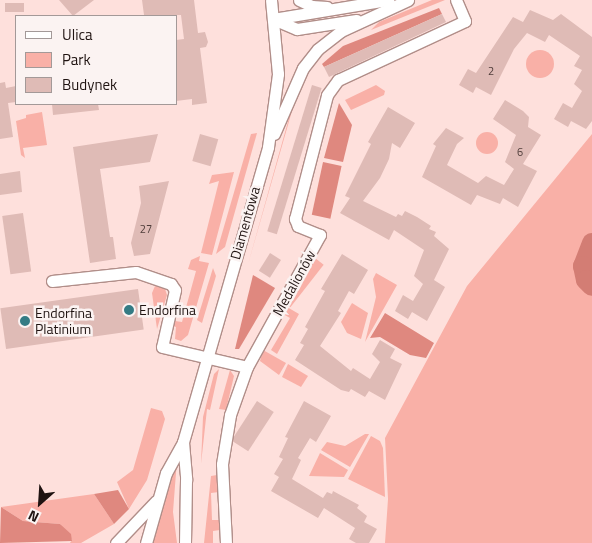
<!DOCTYPE html>
<meta charset="utf-8">
<style>
body{margin:0}
#map{position:relative;width:592px;height:543px;overflow:hidden;background:#fee0dc;font-family:"Titillium Web",sans-serif}
div>[style]{position:absolute}
[style*='--x']{left:calc(var(--x)*1px);top:calc(var(--y)*1px);width:calc(var(--w)*1px);rotate:calc(var(--a)*1deg)}
.green>*{inset:0;background:#f9b0a7;transform-origin:0 0}
.round{border-radius:50%}
.forest>*{inset:0;background:#df887f;transform-origin:0 0}
.river>*{height:20px;margin:-10px;padding:0 10px;transform-origin:10px;border-radius:10px;background:#d37d74}
.building>*{inset:0;background:#dfbbb6;transform-origin:0 0}
.roads{filter:drop-shadow(1px 0 #b18e89) drop-shadow(-1px 0 #b18e89) drop-shadow(0 1px #b18e89) drop-shadow(0 -1px #b18e89)}
.minor>*{height:11px;margin:-5.5px;padding:0 5.5px;transform-origin:5.5px;border-radius:5.5px;background:#fff}
.dots>*{width:14px;height:14px;translate:-50% -50%;box-sizing:border-box;border:2px solid #fbf3f2;border-radius:50%}
span{translate:-50% -50%;white-space:nowrap;text-align:center;line-height:1.15;-webkit-text-stroke:5px #fbf3f2;paint-order:stroke}
.number-label{font-size:11px;color:#4f3d3a}
.number-label span{-webkit-text-stroke-width:0}
.street-label{font-size:14px;color:#1f1311}
.poi-label{font-size:14px;color:#1f1311}
.left{translate:0 -50%;text-align:left}
.legend{position:absolute;left:15px;top:15px;width:162px;height:90px;box-sizing:border-box;background:#fbf3f2;border:1px solid #a39998;margin:0;padding:6px 9px;list-style:none;font-size:15px;color:#1f1311}
.legend li{display:flex;align-items:center;gap:10px;height:25px}
.legend b{width:25px;border:1px solid #a39998}
.north{position:absolute;left:15px;top:478px;width:50px;height:50px;-webkit-text-stroke:4px #fbf3f2;paint-order:stroke;rotate:206deg;font-size:14px;font-weight:700;line-height:20px;text-align:center;color:#1f1311}
.north::after{content:'';display:block;margin:auto;width:18px;height:22px;background:#1f1311;clip-path:polygon(50% 0,100% 100%,50% 72%,0 100%)}
</style>
<div id="map">
<div class="green">
<i style="clip-path:polygon(432px 0,445px 0,371px 30px,379px 22px)"></i>
<i class="round" style="left:526px;top:50px;width:28px;height:28px"></i>
<i style="clip-path:polygon(314px 62px,298px 90px,247px 268px,296px 93px)"></i>
<i style="clip-path:polygon(376px 85px,385px 91px,384px 95px,351px 110px,345px 100px)"></i>
<i style="clip-path:polygon(42px 112px,47px 145px,23px 148px,25px 158px,21px 155px,16px 121px,26px 118px,26px 115px)"></i>
<i class="round" style="left:476px;top:132px;width:22px;height:22px"></i>
<i style="clip-path:polygon(257px 133px,225px 247px,216px 254px,251px 134px)"></i>
<i style="clip-path:polygon(592px 134px,592px 543px,385px 543px,388px 499px,385px 438px,467px 286px)"></i>
<i style="clip-path:polygon(234px 172px,212px 255px,201px 253px,219px 181px,209px 184px,212px 175px)"></i>
<i style="clip-path:polygon(200px 256px,199px 261px,209px 263px,188px 335px,181px 341px,175px 339px,176px 327px,173px 326px,175px 321px,182px 322px,196px 271px,188px 269px,191px 260px)"></i>
<i style="left:315px;top:258px;width:11px;height:54px;rotate:38deg"></i>
<i style="clip-path:polygon(213px 268px,216px 276px,202px 323px,197px 320px)"></i>
<i style="clip-path:polygon(376px 273px,397px 285px,365px 342px,376px 297px,373px 279px)"></i>
<i style="clip-path:polygon(155px 286px,165px 289px,167px 295px,157px 329px,152px 293px)"></i>
<i style="clip-path:polygon(352px 303px,368px 313px,361px 339px,347px 333px,341px 322px)"></i>
<i style="clip-path:polygon(287px 307px,299px 314px,277px 354px,271px 350px,290px 318px,283px 314px)"></i>
<i style="clip-path:polygon(263px 350px,286px 363px,279px 375px,260px 361px)"></i>
<i style="clip-path:polygon(288px 364px,308px 376px,301px 387px,282px 377px)"></i>
<i style="clip-path:polygon(219px 369px,210px 410px,207px 409px,201px 464px,203px 417px,214px 374px)"></i>
<i style="clip-path:polygon(230px 370px,234px 376px,226px 410px,219px 409px)"></i>
<i style="clip-path:polygon(151px 408px,162px 411px,165px 419px,147px 480px,129px 509px,117px 482px,133px 470px)"></i>
<i style="clip-path:polygon(365px 434px,369px 434px,350px 467px,321px 450px,327px 442px,345px 446px)"></i>
<i style="clip-path:polygon(371px 436px,380px 441px,383px 448px,385px 497px,348px 479px)"></i>
<i style="clip-path:polygon(320px 453px,348px 470px,344px 477px,309px 476px)"></i>
<i style="clip-path:polygon(177px 460px,173px 512px,177px 543px,153px 543px)"></i>
<i style="clip-path:polygon(217px 475px,219px 492px,211px 493px,212px 520px,220px 520px,220px 530px,213px 531px,213px 543px,204px 543px,211px 476px)"></i>
<i style="clip-path:polygon(94px 494px,114px 524px,81px 543px,70px 543px,72px 540px,60px 524px,23px 521px,1px 507px)"></i>
</div>
<div class="forest">
<i style="clip-path:polygon(439px 8px,442px 14px,324px 67px,322px 64px,343px 46px)"></i>
<i style="clip-path:polygon(339px 103px,352px 125px,343px 162px,324px 158px)"></i>
<i style="left:323px;top:162px;width:19px;height:54px;rotate:12deg"></i>
<i style="clip-path:polygon(253px 275px,275px 288px,239px 349px,235px 349px)"></i>
<i style="clip-path:polygon(385px 313px,434px 343px,426px 358px,410px 355px,380px 337px,370px 338px)"></i>
<i style="clip-path:polygon(118px 490px,129px 509px,114px 524px,94px 494px)"></i>
<i style="clip-path:polygon(1px 507px,23px 521px,60px 524px,71px 534px,72px 541px,0 543px)"></i>
</div>
<div class="river">
<i style="--x:592;--y:243;--w:25;--a:111"></i>
<i style="--x:583;--y:266;--w:14;--a:78"></i>
<i style="--x:586;--y:280;--w:8;--a:45"></i>
</div>
<div class="building">
<i style="clip-path:polygon(59px 0,94px 0,73px 16px)"></i>
<i style="clip-path:polygon(142px 0,194px 0,198px 33px,205px 32px,208px 42px,206px 47px,200px 48px,207px 103px,192px 105px,192px 99px,176px 101px,176px 40px,184px 39px,181px 15px,144px 15px)"></i>
<i style="left:5px;top:3px;width:19px;height:9px"></i>
<i style="clip-path:polygon(530px 10px,553px 20px,561px 14px,592px 37px,592px 121px,586px 129px,571px 121px,568px 127px,554px 119px,563px 103px,572px 108px,582px 91px,574px 84px,582px 70px,574px 66px,580px 56px,549px 35px,545px 42px,527px 33px,514px 49px,491px 95px,476px 87px,473px 93px,459px 85px,468px 69px,476px 73px,513px 17px,523px 22px)"></i>
<i style="clip-path:polygon(442px 14px,446px 22px,329px 77px,324px 67px)"></i>
<i style="clip-path:polygon(5px 82px,6px 88px,16px 86px,16px 102px,8px 103px,13px 137px,0 139px,0 83px)"></i>
<i style="left:312px;top:85px;width:10px;height:153px;rotate:17deg"></i>
<i style="clip-path:polygon(505px 100px,523px 111px,529px 117px,528px 127px,541px 135px,523px 164px,537px 171px,518px 207px,503px 198px,500px 204px,477px 195px,471px 205px,422px 177px,436px 146px,433px 144px,446px 128px,464px 138px,457px 144px,447px 165px,478px 183px,486px 176px,504px 185px,514px 169px,505px 162px,516px 135px,493px 119px)"></i>
<i style="clip-path:polygon(52px 104px,98px 104px,99px 110px,53px 115px)"></i>
<i style="clip-path:polygon(388px 107px,415px 123px,400px 148px,392px 143px,389px 159px,380px 178px,363px 201px,396px 217px,398px 214px,402px 216px,405px 211px,417px 217px,431px 226px,429px 229px,436px 232px,434px 236px,449px 249px,434px 280px,445px 287px,427px 321px,412px 312px,408px 319px,395px 311px,403px 295px,413px 301px,423px 284px,414px 276px,424px 250px,394px 230px,389px 240px,340px 213px,350px 198px,345px 196px,371px 144px,368px 142px)"></i>
<i style="clip-path:polygon(158px 134px,150px 162px,100px 169px,110px 237px,113px 237px,116px 259px,90px 263px,73px 147px)"></i>
<i style="left:200px;top:134px;width:19px;height:28px;rotate:16deg"></i>
<i style="clip-path:polygon(20px 171px,22px 192px,0 195px,0 174px)"></i>
<i style="clip-path:polygon(169px 181px,150px 254px,134px 256px,131px 243px,141px 203px,139px 186px)"></i>
<i style="left:23px;top:213px;width:59px;height:21px;rotate:82deg"></i>
<i style="left:270px;top:253px;width:13px;height:21px;rotate:32deg"></i>
<i style="clip-path:polygon(342px 254px,368px 270px,354px 294px,349px 291px,338px 311px,341px 313px,320px 346px,351px 371px,353px 368px,370px 379px,380px 362px,372px 354px,380px 340px,395px 349px,390px 358px,402px 364px,385px 400px,369px 391px,365px 397px,351px 389px,349px 392px,341px 390px,295px 360px,304px 345px,300px 343px,308px 329px,305px 327px,325px 291px,321px 289px)"></i>
<i style="left:138px;top:289px;width:41px;height:139px;rotate:82deg"></i>
<i style="left:257px;top:401px;width:20px;height:47px;rotate:33deg"></i>
<i style="clip-path:polygon(304px 401px,331px 416px,316px 442px,310px 438px,298px 458px,301px 460px,292px 479px,323px 498px,327px 492px,332px 494px,333px 491px,359px 505px,357px 508px,367px 516px,364px 522px,377px 529px,369px 543px,356px 543px,349px 539px,355px 528px,324px 508px,318px 518px,271px 491px,279px 477px,274px 474px,283px 459px,279px 457px,288px 438px,285px 437px)"></i>
</div>
<div class="roads">
<div class="minor">
<i style="--x:299;--y:0;--w:14;--a:25"></i>
<i style="--x:312;--y:6;--w:15;--a:4"></i>
<i style="--x:273;--y:19;--w:117;--a:-9.4"></i>
<i style="--x:273;--y:19;--w:26;--a:23"></i>
<i style="--x:297;--y:29;--w:60;--a:-8.7"></i>
<i style="--x:274;--y:134;--w:72;--a:-66.3"></i>
<i style="--x:303;--y:68;--w:24;--a:-52"></i>
<i style="--x:318;--y:49;--w:29;--a:-38"></i>
<i style="--x:341;--y:31;--w:74;--a:-24.8"></i>
<i style="--x:52;--y:281;--w:84;--a:-6.1"></i>
<i style="--x:136;--y:272;--w:37;--a:19"></i>
<i style="--x:171;--y:284;--w:7;--a:56"></i>
<i style="--x:175;--y:290;--w:58;--a:102.8"></i>
<i style="--x:162;--y:347;--w:87;--a:13.2"></i>
<i style="--x:183;--y:442;--w:38;--a:85"></i>
<i style="--x:186;--y:480;--w:63;--a:90.9"></i>
<i style="--x:116;--y:543;--w:58;--a:-46.4"></i>
<i style="--x:146;--y:543;--w:73;--a:-74.1"></i>
<i style="--x:166;--y:473;--w:35;--a:-61"></i>
<i style="--x:183;--y:442;--w:307;--a:-73.9"></i>
<i style="--x:268;--y:147;--w:74;--a:-82.2"></i>
<i style="--x:278;--y:74;--w:74;--a:-95.4"></i>
<i style="--x:226;--y:543;--w:79;--a:-92.9"></i>
<i style="--x:222;--y:464;--w:50;--a:-80.7"></i>
<i style="--x:230;--y:415;--w:51;--a:-70.5"></i>
<i style="--x:247;--y:367;--w:151;--a:-61.1"></i>
<i style="--x:320;--y:235;--w:24;--a:-158"></i>
<i style="--x:298;--y:226;--w:8;--a:-113"></i>
<i style="--x:295;--y:219;--w:128;--a:-75.5"></i>
<i style="--x:327;--y:95;--w:19;--a:-54"></i>
<i style="--x:338;--y:80;--w:140;--a:-24.9"></i>
<i style="--x:465;--y:21;--w:23;--a:-113"></i>
</div>
</div>
<div class="dots">
<i style="left:129px;top:310px;background:#347b84"></i>
<i style="left:25px;top:321px;background:#347b84"></i>
</div>
<div class="number-label">
<span style="left:491px;top:71px">2</span>
<span style="left:520px;top:152px">6</span>
<span style="left:146px;top:229px">27</span>
</div>
<div class="street-label">
<span style="left:245px;top:223px;rotate:-74deg">Diamentowa</span>
<span style="left:294px;top:283px;rotate:-61deg">Medalionów</span>
</div>
<div class="poi-label">
<span class="left" style="left:139px;top:310px">Endorfina</span>
<span class="left" style="left:35px;top:321px">Endorfina<br>Platinium</span>
</div>
<ul class="legend">
<li><b style="height:6px;background:#fff"></b>Ulica</li>
<li><b style="height:14px;background:#f9b0a7"></b>Park</li>
<li><b style="height:14px;background:#dfbbb6"></b>Budynek</li>
</ul>
<div class="north">N</div>
</div>
